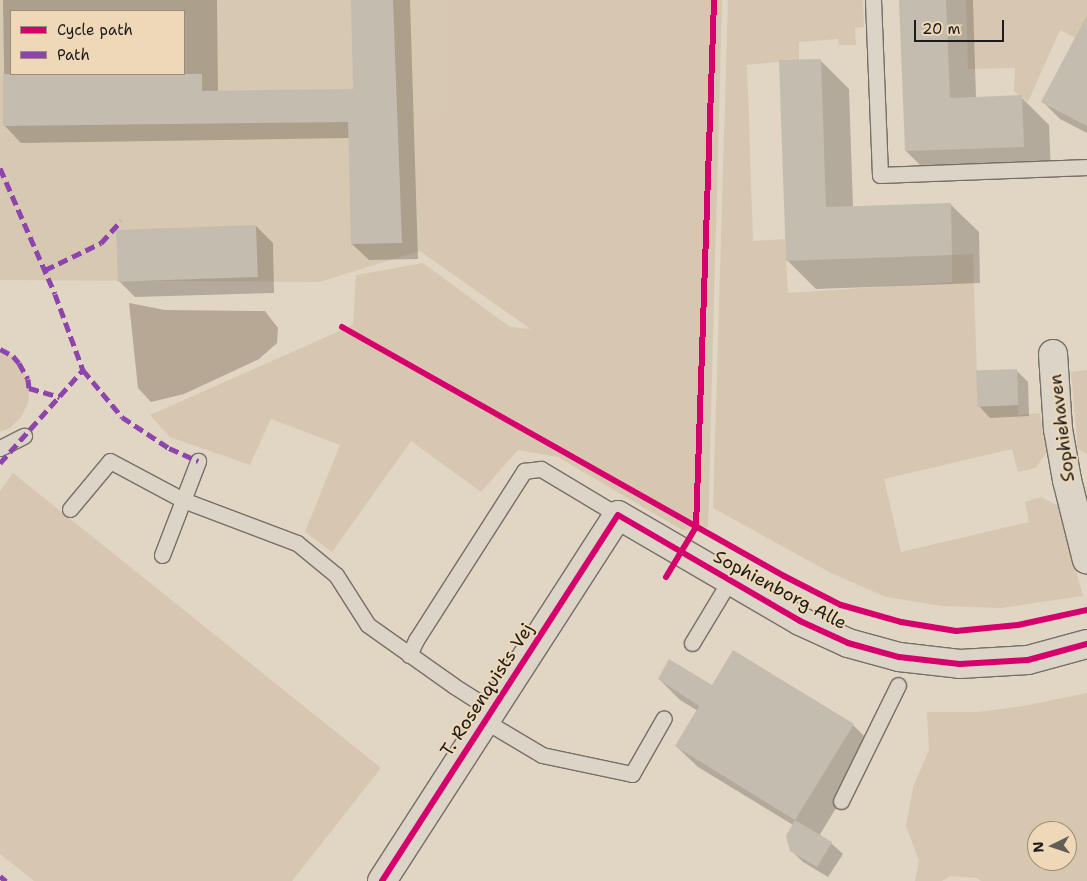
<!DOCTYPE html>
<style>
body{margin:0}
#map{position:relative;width:1087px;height:881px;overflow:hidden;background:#e1d5c4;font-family:"Shantell Sans",sans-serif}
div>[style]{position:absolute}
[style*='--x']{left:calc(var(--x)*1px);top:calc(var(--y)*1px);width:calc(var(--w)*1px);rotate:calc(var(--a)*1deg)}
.built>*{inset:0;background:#d7c8b1}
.green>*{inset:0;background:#d8c7b0}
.water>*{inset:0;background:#b6a894}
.shadow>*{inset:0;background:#0003}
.building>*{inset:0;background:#c4bcaf;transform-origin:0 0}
.roads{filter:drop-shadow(1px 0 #756f68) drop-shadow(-1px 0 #756f68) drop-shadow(0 1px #756f68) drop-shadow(0 -1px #756f68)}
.service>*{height:15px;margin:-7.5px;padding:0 7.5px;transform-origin:7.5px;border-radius:7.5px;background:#ddd4c8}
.minor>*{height:28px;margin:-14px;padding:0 14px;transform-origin:14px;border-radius:14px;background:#ddd4c8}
.quiet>*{height:5px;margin-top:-2.5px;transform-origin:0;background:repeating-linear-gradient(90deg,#8e44ad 0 10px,transparent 0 15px)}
.cycleway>*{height:6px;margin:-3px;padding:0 3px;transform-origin:3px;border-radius:3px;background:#d6006c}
span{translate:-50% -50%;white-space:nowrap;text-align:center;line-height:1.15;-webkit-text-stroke:4px #eed8b7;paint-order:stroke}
.street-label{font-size:18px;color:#1c1c1c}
.legend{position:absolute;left:10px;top:10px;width:175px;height:65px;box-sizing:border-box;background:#eed8b7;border:1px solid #9a8d79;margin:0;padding:6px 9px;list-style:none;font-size:15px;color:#1c1c1c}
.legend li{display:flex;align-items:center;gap:10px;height:25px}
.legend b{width:25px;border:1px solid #9a8d79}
.north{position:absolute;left:1027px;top:821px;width:50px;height:50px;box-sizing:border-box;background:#eed8b7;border:1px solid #9a8d79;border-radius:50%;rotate:266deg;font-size:14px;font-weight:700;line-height:20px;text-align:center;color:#1c1c1c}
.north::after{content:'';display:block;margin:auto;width:18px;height:22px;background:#615d57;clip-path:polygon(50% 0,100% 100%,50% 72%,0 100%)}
.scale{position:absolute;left:914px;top:20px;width:90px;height:22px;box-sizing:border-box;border:2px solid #1c1c1c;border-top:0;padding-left:6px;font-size:15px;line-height:18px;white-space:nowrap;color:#1c1c1c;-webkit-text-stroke:4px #eed8b7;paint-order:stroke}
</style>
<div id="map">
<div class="built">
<i style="clip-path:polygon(evenodd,0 0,654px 0,579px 363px,420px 251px,319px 282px,0 280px,0 0,11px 11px,184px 11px,184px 74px,11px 74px,11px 11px)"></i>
</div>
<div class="green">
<i style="clip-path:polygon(447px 0,722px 0,708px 527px,682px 530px,558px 457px,518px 450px,481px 492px,411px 441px,332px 552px,305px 532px,340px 445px,271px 419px,250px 465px,170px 437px,150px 415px,353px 325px,356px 275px,423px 263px,510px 327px,531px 329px,420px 251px,418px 118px,438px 118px,450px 105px)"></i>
<i style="clip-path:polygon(728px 0,863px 0,864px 27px,855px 28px,856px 45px,839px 45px,838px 39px,799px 42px,799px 60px,747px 65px,753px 241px,785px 239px,788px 293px,952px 282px,952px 255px,973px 254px,978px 407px,1018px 405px,1018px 415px,1040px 413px,1046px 453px,1036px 468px,1018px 472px,1012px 449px,884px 479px,901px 552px,1029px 522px,1025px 502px,1041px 497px,1058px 506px,1083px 596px,1001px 608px,942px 606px,886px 597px,831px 573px,713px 508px)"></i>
<i style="clip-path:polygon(966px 0,1087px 0,1087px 44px,1060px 30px,1028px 102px,1014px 91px,1015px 68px,968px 69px)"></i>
<i style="clip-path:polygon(0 349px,13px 356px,19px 363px,28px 379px,29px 388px,28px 403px,21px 417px,10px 428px,0 432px)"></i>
<i style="clip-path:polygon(1087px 370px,1087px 454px,1078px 449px,1071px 372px)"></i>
<i style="clip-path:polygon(13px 473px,381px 768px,292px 881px,34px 881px,0 854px,0 491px)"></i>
<i style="clip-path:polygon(evenodd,1087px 693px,1087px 881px,981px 881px,977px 878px,950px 876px,942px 881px,915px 881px,919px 861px,906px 826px,913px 787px,929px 750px,927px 712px,978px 712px,1023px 706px,1087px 693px,1037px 831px,1067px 831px,1067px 861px,1037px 861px,1037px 831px)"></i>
</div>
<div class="water">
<i style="clip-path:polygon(129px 303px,165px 310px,265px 311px,278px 328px,277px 343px,259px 359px,184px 394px,151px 402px,138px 388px)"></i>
</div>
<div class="shadow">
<i style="clip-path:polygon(evenodd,3px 0,217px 0,218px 92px,354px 90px,352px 0,410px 0,418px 259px,369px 260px,352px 244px,349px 138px,21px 143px,5px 126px,3px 0,11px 11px,184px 11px,184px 74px,11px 74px,11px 11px)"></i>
<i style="clip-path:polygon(900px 0,973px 0,976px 98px,1021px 97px,1049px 125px,1051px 174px,934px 179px,906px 151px)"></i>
<i style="clip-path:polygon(1087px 51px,1087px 133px,1060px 119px,1043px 102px)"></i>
<i style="clip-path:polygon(820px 60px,849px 89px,853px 207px,950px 204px,979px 232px,980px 283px,816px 289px,788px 261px)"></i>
<i style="clip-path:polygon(256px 226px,273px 243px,274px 293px,135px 297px,118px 280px)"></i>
<i style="clip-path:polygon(1016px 370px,1028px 382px,1029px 416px,990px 418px,979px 406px)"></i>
<i style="clip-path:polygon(659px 679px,713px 686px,853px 725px,874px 746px,819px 836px,831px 843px,843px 854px,828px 877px,803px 862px,791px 850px,793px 825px,698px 767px,676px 746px,698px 711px,680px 700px)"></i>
</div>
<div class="building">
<i style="clip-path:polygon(351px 0,393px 0,402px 243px,351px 244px,348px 122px,3px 126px,3px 74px,202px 74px,202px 91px,353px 89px)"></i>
<i style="clip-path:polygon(899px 0,946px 0,950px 98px,1022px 95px,1024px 147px,905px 151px)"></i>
<i style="clip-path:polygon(1087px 15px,1087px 126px,1041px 102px)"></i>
<i style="clip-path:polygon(821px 59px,826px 207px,951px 203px,952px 255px,786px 261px,779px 60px)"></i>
<i style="left:256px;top:225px;width:52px;height:140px;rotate:88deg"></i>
<i style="left:1017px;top:369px;width:36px;height:41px;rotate:88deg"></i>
<i style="clip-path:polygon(733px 650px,854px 724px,795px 820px,675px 746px,699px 706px,658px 679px,669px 659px,712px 685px)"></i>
<i style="clip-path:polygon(795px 820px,832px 842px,817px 867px,790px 851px,786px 836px)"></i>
</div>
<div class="roads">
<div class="service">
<i style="--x:873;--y:0;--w:175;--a:87.7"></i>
<i style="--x:880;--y:175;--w:207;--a:-2.2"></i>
<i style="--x:0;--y:448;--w:27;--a:-27"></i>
<i style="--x:70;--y:509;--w:62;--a:-50.2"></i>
<i style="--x:110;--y:461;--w:83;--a:28.1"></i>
<i style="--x:183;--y:500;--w:122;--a:20.7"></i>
<i style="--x:297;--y:543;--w:50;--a:39.4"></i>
<i style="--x:336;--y:575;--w:59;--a:57.4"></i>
<i style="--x:368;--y:625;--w:105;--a:35.3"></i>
<i style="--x:454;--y:686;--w:45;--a:32.3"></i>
<i style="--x:162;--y:555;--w:101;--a:-69"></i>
<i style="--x:692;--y:643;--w:74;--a:-58.9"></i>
<i style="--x:409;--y:655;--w:17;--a:-65"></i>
<i style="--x:416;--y:640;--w:201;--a:-57.4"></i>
<i style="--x:524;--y:471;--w:17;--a:-7"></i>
<i style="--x:541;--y:469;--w:90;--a:30.9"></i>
<i style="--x:485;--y:721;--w:66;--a:30.8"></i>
<i style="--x:542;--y:755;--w:92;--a:11.9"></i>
<i style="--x:632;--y:774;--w:64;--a:-60.3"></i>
<i style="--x:841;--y:801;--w:129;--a:-63.8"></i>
</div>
<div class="minor">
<i style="--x:1053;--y:354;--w:75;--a:86.2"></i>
<i style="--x:1058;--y:429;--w:52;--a:80"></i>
<i style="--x:1067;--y:480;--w:82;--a:76"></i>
<i style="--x:382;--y:881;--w:435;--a:-57.2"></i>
<i style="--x:618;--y:515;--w:211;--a:30.2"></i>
<i style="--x:800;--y:621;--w:53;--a:24.6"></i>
<i style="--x:848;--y:643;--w:53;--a:15.4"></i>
<i style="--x:899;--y:657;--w:61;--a:6.5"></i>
<i style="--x:960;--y:664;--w:68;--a:-3.4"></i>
<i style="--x:1028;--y:660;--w:61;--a:-15.2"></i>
</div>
</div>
<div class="quiet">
<i style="--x:0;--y:168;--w:137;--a:66.4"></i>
<i style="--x:55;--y:294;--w:81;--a:69.8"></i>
<i style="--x:83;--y:370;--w:61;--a:50.3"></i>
<i style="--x:122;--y:417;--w:56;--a:33.4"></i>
<i style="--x:169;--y:448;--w:32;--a:24"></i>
<i style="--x:45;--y:270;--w:62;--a:-25.7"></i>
<i style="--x:101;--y:243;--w:30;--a:-48"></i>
<i style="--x:0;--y:349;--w:15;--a:28"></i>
<i style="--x:13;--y:356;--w:9;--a:49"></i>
<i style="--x:19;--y:363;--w:18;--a:61"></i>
<i style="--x:28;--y:379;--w:9;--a:84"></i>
<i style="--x:29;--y:388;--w:32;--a:16"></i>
<i style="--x:0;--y:463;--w:125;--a:-48.3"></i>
<i style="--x:0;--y:876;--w:8;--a:40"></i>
</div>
<div class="cycleway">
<i style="--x:342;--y:327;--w:507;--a:29.39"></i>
<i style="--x:784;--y:576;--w:64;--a:27"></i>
<i style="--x:841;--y:605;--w:62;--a:15.8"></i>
<i style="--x:901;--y:622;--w:56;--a:9.3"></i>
<i style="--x:956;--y:631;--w:62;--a:-5.5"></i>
<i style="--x:1018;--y:625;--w:71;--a:-12.3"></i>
<i style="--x:666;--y:577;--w:58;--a:-59"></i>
<i style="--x:696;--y:527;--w:527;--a:-88.04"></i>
<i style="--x:382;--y:881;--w:435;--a:-57.2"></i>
<i style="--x:618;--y:515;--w:211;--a:30.2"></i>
<i style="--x:800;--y:621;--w:53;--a:24.6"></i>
<i style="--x:848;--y:643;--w:53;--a:15.4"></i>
<i style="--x:899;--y:657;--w:61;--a:6.5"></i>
<i style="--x:960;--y:664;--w:68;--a:-3.4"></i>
<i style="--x:1028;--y:660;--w:61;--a:-15.2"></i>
</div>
<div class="street-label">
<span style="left:1062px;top:428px;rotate:-97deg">Sophiehaven</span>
<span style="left:780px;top:590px;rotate:28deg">Sophienborg Alle</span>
<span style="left:487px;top:690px;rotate:-57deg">T. Rosenquists Vej</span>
</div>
<ul class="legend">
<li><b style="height:6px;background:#d6006c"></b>Cycle path</li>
<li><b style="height:6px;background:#8e44ad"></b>Path</li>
</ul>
<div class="north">N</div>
<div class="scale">20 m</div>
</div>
